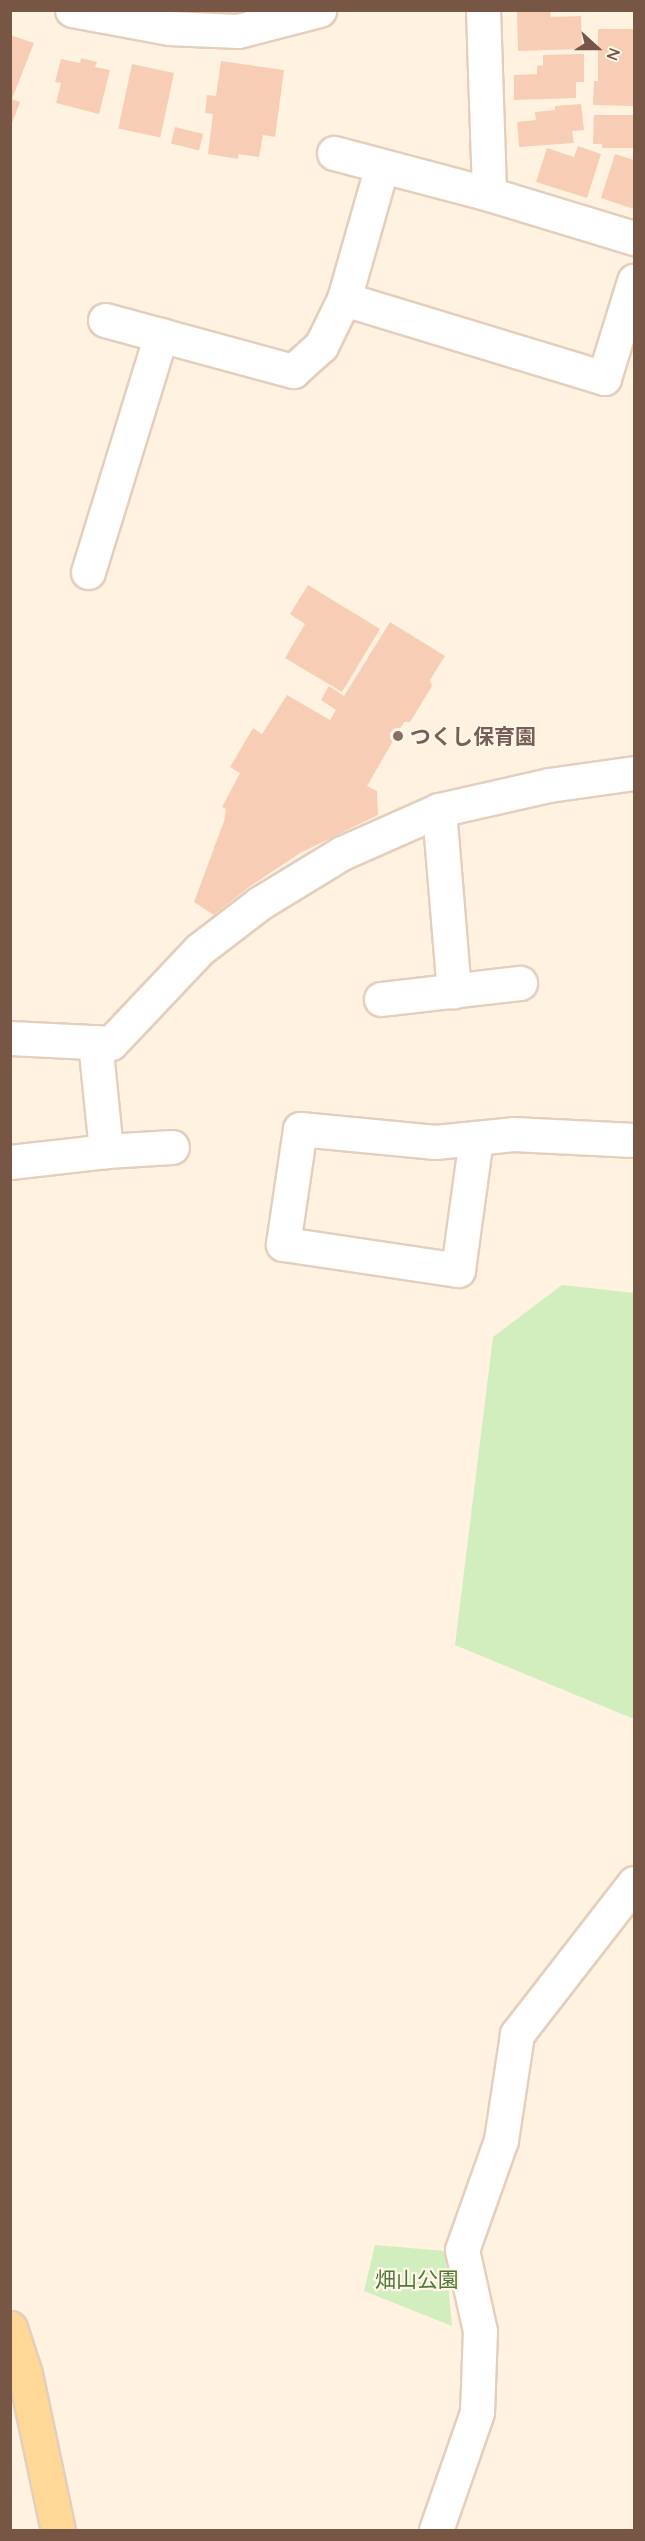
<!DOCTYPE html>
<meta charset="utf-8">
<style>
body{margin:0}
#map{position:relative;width:645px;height:2541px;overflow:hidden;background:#fff2e1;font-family:Quicksand,"Noto Sans JP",sans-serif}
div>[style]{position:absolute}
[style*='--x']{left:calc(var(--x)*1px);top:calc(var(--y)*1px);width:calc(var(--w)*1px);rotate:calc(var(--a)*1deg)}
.green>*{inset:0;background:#d2edbe}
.building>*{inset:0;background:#f7ceb5;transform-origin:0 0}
.roads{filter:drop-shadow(2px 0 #e4cebc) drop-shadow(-2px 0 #e4cebc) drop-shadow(0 2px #e4cebc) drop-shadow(0 -2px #e4cebc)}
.minor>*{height:33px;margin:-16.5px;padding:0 16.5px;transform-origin:16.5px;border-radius:16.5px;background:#fff}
.major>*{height:33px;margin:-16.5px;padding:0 16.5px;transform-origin:16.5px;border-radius:16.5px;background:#ffd797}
.dots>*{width:16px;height:16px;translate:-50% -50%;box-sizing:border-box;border:3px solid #fff6e9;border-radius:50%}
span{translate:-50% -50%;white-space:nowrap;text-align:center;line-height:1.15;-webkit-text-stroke:4.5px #fff6e9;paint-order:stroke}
.education-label{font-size:21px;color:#785e54;font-weight:700}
.left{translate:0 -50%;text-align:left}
.park-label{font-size:21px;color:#4d7a39}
.frame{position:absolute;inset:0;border:12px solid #785645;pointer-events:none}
.north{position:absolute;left:567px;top:18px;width:60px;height:60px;-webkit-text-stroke:4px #fff6e9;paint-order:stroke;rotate:111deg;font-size:16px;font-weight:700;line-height:24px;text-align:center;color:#785645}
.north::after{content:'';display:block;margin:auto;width:21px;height:27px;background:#785645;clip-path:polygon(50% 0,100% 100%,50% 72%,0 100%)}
</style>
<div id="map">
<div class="green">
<i style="clip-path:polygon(149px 11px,293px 11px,266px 17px)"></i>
<i style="clip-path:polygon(562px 1285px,634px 1293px,634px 1719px,455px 1645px,493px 1337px)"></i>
<i style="clip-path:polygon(375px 2245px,445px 2251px,452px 2326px,364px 2291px)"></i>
</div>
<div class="building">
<i style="clip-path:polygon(550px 11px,551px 17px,581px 16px,582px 49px,518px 51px,517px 12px)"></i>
<i style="clip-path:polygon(598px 29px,634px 29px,634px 106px,593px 105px,594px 81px,598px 81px)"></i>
<i style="clip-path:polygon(10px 35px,34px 43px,12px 99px,20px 102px,11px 126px)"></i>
<i style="clip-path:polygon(584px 54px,584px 82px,576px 82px,576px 98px,514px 100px,514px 75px,537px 74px,537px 66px,543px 65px,543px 55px)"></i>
<i style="clip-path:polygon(81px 58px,97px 62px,95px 67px,110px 70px,99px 114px,56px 103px,61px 83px,55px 82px,61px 59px,80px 63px)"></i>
<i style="clip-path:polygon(221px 61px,284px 70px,275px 137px,263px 135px,259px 157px,238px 154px,238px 159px,208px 154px,213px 114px,205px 113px,207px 95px,216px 96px)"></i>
<i style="left:132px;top:64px;width:43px;height:66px;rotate:12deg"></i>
<i style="clip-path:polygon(581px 104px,584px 130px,572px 131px,574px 143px,519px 147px,517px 122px,536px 120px,535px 112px,555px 110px,555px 106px)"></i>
<i style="clip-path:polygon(594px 115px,634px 115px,634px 148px,602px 148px,602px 144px,593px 144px)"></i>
<i style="left:175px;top:127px;width:29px;height:17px;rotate:14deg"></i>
<i style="clip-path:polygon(578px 146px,601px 154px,587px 198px,536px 182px,547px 148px,574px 157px)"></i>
<i style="clip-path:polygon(615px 154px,634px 160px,634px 209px,601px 198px)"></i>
<i style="clip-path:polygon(308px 585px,380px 629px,342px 692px,285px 658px,305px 624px,290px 614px)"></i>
<i style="clip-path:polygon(390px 622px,445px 656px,430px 680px,432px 686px,410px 722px,404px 722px,367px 786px,377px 791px,378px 815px,300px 853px,249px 887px,214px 915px,194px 902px,224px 821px,226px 809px,222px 807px,240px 773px,230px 767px,253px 728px,262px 734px,287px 695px,330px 720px,336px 710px,321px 700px,329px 686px,344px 696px)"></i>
</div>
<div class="roads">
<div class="minor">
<i style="--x:72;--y:10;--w:99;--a:10.5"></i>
<i style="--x:169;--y:28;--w:69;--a:2.5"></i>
<i style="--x:238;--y:31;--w:84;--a:-14.5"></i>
<i style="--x:483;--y:10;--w:184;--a:88.1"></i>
<i style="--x:334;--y:153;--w:160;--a:14.8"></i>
<i style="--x:489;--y:194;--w:152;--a:16.9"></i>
<i style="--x:344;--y:299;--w:272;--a:16.9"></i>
<i style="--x:604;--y:378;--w:102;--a:-72.8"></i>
<i style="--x:105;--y:320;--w:195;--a:15.2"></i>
<i style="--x:293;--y:371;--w:38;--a:-42"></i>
<i style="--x:321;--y:346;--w:52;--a:-63.9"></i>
<i style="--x:344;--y:299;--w:138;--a:-74.1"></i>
<i style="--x:88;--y:572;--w:248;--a:-72.9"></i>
<i style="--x:439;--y:810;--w:182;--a:85.3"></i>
<i style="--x:381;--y:999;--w:140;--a:-6.6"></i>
<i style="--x:10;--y:1038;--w:101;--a:2.8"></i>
<i style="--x:111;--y:1043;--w:129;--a:-46.6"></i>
<i style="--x:200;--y:949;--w:76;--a:-37.5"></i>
<i style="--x:260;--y:903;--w:96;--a:-31.4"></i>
<i style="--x:342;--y:853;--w:106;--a:-23.9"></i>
<i style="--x:439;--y:810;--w:113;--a:-12.8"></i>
<i style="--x:549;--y:785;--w:86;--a:-8"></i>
<i style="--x:95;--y:1042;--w:110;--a:84.2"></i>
<i style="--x:476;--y:1138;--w:133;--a:97.8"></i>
<i style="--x:458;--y:1270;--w:177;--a:-171.5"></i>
<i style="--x:283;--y:1244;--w:116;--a:-81.6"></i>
<i style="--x:300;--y:1129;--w:136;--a:5.5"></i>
<i style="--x:435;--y:1142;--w:41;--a:-5.6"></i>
<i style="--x:476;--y:1138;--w:37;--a:-6"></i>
<i style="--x:513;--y:1134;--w:121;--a:2.8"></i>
<i style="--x:10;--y:1162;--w:97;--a:-6.5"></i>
<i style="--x:106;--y:1151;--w:66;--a:-3.5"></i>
<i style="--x:436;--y:2530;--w:125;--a:-70.8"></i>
<i style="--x:477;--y:2412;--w:81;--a:-87.9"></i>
<i style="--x:480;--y:2331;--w:83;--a:-102.5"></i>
<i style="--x:462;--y:2250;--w:117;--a:-70.5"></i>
<i style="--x:501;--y:2140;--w:107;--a:-81.4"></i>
<i style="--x:517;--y:2034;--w:191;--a:-52.2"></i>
</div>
<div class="major">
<i style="--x:10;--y:2328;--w:48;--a:71.9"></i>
<i style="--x:25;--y:2374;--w:159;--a:78.1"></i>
</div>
</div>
<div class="dots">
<i style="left:398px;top:736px;background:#8d6e63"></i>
</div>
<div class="education-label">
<span class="left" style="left:410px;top:736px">つくし保育園</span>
</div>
<div class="park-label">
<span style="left:417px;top:2279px">畑山公園</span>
</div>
<div class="frame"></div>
<div class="north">N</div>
</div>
